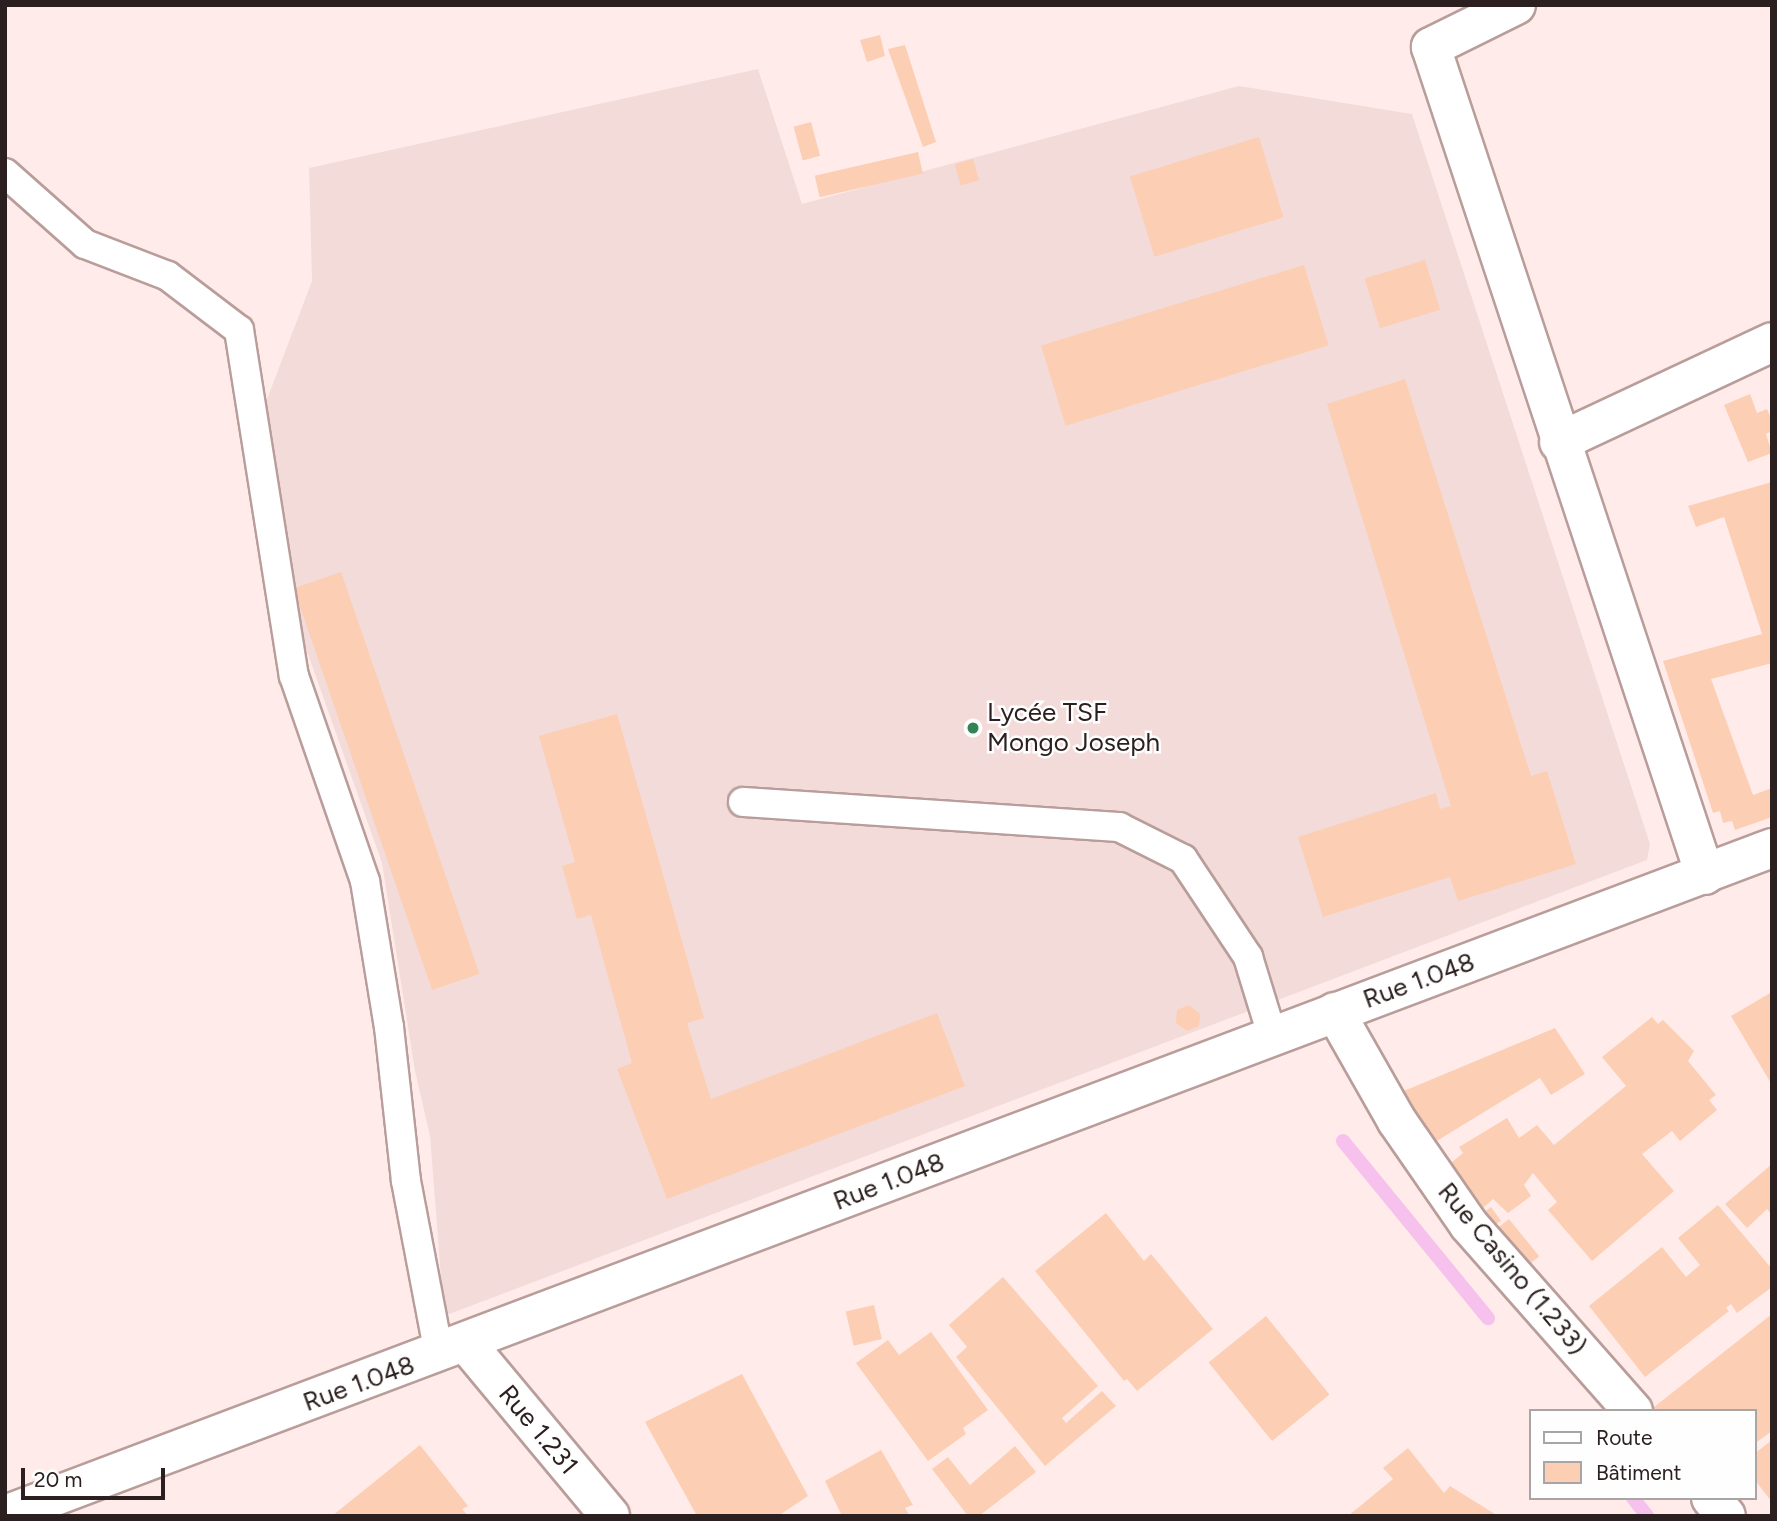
<!DOCTYPE html>
<meta charset="utf-8">
<style>
body{margin:0}
#map{position:relative;width:1777px;height:1521px;overflow:hidden;background:#ffecea;font-family:Figtree,sans-serif}
div>[style]{position:absolute}
[style*='--x']{left:calc(var(--x)*1px);top:calc(var(--y)*1px);width:calc(var(--w)*1px);rotate:calc(var(--a)*1deg)}
.built>*{inset:0;background:#f3dbd9}
.stream>*{height:14px;margin:-7px;padding:0 7px;transform-origin:7px;border-radius:7px;background:#f7c1ed}
.building>*{inset:0;background:#fcceb3;transform-origin:0 0}
.roads{filter:drop-shadow(2px 0 #b99d9a) drop-shadow(-2px 0 #b99d9a) drop-shadow(0 2px #b99d9a) drop-shadow(0 -2px #b99d9a)}
.lane>*{height:28px;margin:-14px;padding:0 14px;transform-origin:14px;border-radius:14px;background:#fff}
.street>*{height:38px;margin:-19px;padding:0 19px;transform-origin:19px;border-radius:19px;background:#fff}
.dots>*{width:19px;height:19px;translate:-50% -50%;box-sizing:border-box;border:4px solid #fefefe;border-radius:50%}
span{translate:-50% -50%;white-space:nowrap;text-align:center;line-height:1.15;-webkit-text-stroke:5px #fefefe;paint-order:stroke}
.poi-label{font-size:26px;color:#2b201f}
.left{translate:0 -50%;text-align:left}
.street-label{font-size:26px;color:#2b201f}
.frame{position:absolute;inset:0;border:7px solid #2b201f;pointer-events:none}
.legend{position:absolute;left:1529px;top:1409px;width:228px;height:91px;box-sizing:border-box;background:#fefefe;border:2px solid #aaa5a5;margin:0;padding:9px 12px;list-style:none;font-size:21px;color:#2b201f}
.legend li{display:flex;align-items:center;gap:14px;height:35px}
.legend b{width:35px;border:2px solid #aaa5a5}
.scale{position:absolute;left:21px;top:1468px;width:144px;height:32px;box-sizing:border-box;border:4px solid #2b201f;border-top:0;padding-left:9px;font-size:21px;line-height:24px;white-space:nowrap;color:#2b201f;-webkit-text-stroke:5px #fefefe;paint-order:stroke}
</style>
<div id="map">
<div class="built">
<i style="clip-path:polygon(758px 69px,802px 204px,1239px 86px,1412px 114px,1650px 844px,1647px 860px,444px 1316px,430px 1136px,415px 1071px,382px 863px,293px 612px,261px 415px,312px 281px,309px 168px)"></i>
</div>
<div class="stream">
<i style="--x:1343;--y:1141;--w:229;--a:50.7"></i>
<i style="--x:1633;--y:1498;--w:23;--a:52"></i>
</div>
<div class="building">
<i style="clip-path:polygon(880px 35px,885px 56px,867px 62px,860px 40px)"></i>
<i style="clip-path:polygon(905px 45px,936px 142px,923px 147px,888px 49px)"></i>
<i style="left:811px;top:122px;width:35px;height:18px;rotate:75deg"></i>
<i style="left:1259px;top:137px;width:84px;height:135px;rotate:73deg"></i>
<i style="left:918px;top:152px;width:22px;height:106px;rotate:77deg"></i>
<i style="left:973px;top:159px;width:22px;height:19px;rotate:74deg"></i>
<i style="left:1425px;top:260px;width:52px;height:63px;rotate:73deg"></i>
<i style="left:1304px;top:265px;width:84px;height:275px;rotate:73deg"></i>
<i style="clip-path:polygon(1405px 379px,1531px 776px,1547px 771px,1576px 864px,1458px 901px,1450px 877px,1323px 917px,1298px 837px,1436px 793px,1440px 809px,1451px 806px,1327px 404px)"></i>
<i style="clip-path:polygon(1750px 394px,1757px 413px,1767px 409px,1772px 421px,1772px 431px,1766px 434px,1772px 453px,1748px 462px,1724px 405px)"></i>
<i style="clip-path:polygon(1772px 482px,1772px 663px,1711px 679px,1753px 795px,1772px 788px,1772px 817px,1735px 830px,1732px 821px,1723px 823px,1720px 811px,1713px 813px,1663px 661px,1762px 634px,1724px 517px,1696px 527px,1688px 506px)"></i>
<i style="left:341px;top:572px;width:425px;height:50px;rotate:71deg"></i>
<i style="clip-path:polygon(617px 714px,704px 1018px,687px 1023px,711px 1099px,937px 1013px,965px 1086px,667px 1199px,617px 1069px,632px 1063px,591px 915px,577px 919px,562px 866px,575px 862px,539px 736px)"></i>
<i style="clip-path:polygon(1772px 992px,1772px 1085px,1731px 1016px)"></i>
<i style="clip-path:polygon(1189px 1005px,1200px 1014px,1199px 1026px,1187px 1031px,1176px 1023px,1177px 1010px)"></i>
<i style="clip-path:polygon(1652px 1017px,1658px 1024px,1663px 1020px,1694px 1051px,1688px 1061px,1716px 1095px,1709px 1100px,1717px 1110px,1680px 1141px,1672px 1131px,1642px 1154px,1674px 1191px,1592px 1261px,1548px 1210px,1557px 1202px,1533px 1173px,1524px 1185px,1531px 1196px,1508px 1213px,1493px 1199px,1483px 1208px,1451px 1163px,1463px 1153px,1459px 1147px,1507px 1118px,1519px 1138px,1537px 1125px,1554px 1145px,1626px 1086px,1602px 1057px)"></i>
<i style="clip-path:polygon(1555px 1028px,1585px 1074px,1551px 1095px,1540px 1078px,1435px 1142px,1399px 1093px)"></i>
<i style="clip-path:polygon(1772px 1164px,1772px 1215px,1767px 1209px,1747px 1228px,1725px 1204px)"></i>
<i style="clip-path:polygon(1718px 1205px,1772px 1269px,1772px 1287px,1737px 1313px,1731px 1304px,1726px 1308px,1729px 1311px,1645px 1377px,1589px 1306px,1662px 1247px,1686px 1277px,1700px 1265px,1678px 1238px)"></i>
<i style="left:1491px;top:1207px;width:17px;height:21px;rotate:54deg"></i>
<i style="clip-path:polygon(1106px 1213px,1144px 1261px,1151px 1254px,1213px 1329px,1137px 1391px,1127px 1379px,1124px 1381px,1035px 1271px)"></i>
<i style="left:1509px;top:1219px;width:48px;height:26px;rotate:51deg"></i>
<i style="clip-path:polygon(1003px 1277px,1098px 1386px,1062px 1418px,1066px 1423px,1102px 1391px,1116px 1406px,1045px 1466px,956px 1357px,967px 1347px,949px 1325px)"></i>
<i style="left:874px;top:1305px;width:35px;height:29px;rotate:77deg"></i>
<i style="clip-path:polygon(1772px 1314px,1772px 1431px,1754px 1444px,1754px 1411px,1649px 1411px)"></i>
<i style="left:1266px;top:1316px;width:101px;height:74px;rotate:51deg"></i>
<i style="clip-path:polygon(931px 1332px,988px 1410px,963px 1428px,966px 1434px,928px 1461px,856px 1363px,888px 1340px,899px 1355px)"></i>
<i style="clip-path:polygon(742px 1374px,808px 1496px,778px 1516px,697px 1516px,645px 1422px)"></i>
<i style="clip-path:polygon(1772px 1440px,1772px 1502px,1754px 1479px,1754px 1454px)"></i>
<i style="clip-path:polygon(420px 1445px,468px 1506px,462px 1509px,468px 1516px,332px 1516px)"></i>
<i style="clip-path:polygon(1015px 1446px,1036px 1472px,979px 1516px,968px 1516px,932px 1469px,948px 1457px,970px 1485px)"></i>
<i style="clip-path:polygon(1408px 1448px,1444px 1493px,1450px 1486px,1498px 1516px,1348px 1516px,1393px 1479px,1383px 1468px)"></i>
<i style="clip-path:polygon(881px 1450px,913px 1505px,905px 1508px,910px 1516px,842px 1516px,825px 1481px)"></i>
</div>
<div class="roads">
<div class="lane">
<i style="--x:5;--y:173;--w:107;--a:41.6"></i>
<i style="--x:85;--y:244;--w:89;--a:21.1"></i>
<i style="--x:168;--y:276;--w:89;--a:37.3"></i>
<i style="--x:239;--y:330;--w:350;--a:81"></i>
<i style="--x:294;--y:676;--w:217;--a:70.9"></i>
<i style="--x:365;--y:881;--w:148;--a:80.7"></i>
<i style="--x:389;--y:1027;--w:155;--a:83.7"></i>
<i style="--x:406;--y:1181;--w:176;--a:79.2"></i>
<i style="--x:743;--y:802;--w:377;--a:3.8"></i>
<i style="--x:1119;--y:827;--w:72;--a:26.6"></i>
<i style="--x:1183;--y:859;--w:118;--a:56.4"></i>
<i style="--x:1248;--y:957;--w:82;--a:72.9"></i>
</div>
<div class="street">
<i style="--x:1516;--y:5;--w:95;--a:153.7"></i>
<i style="--x:1431;--y:47;--w:872;--a:71.69"></i>
<i style="--x:1559;--y:442;--w:235;--a:-25.1"></i>
<i style="--x:1335;--y:1012;--w:125;--a:60.4"></i>
<i style="--x:1397;--y:1121;--w:126;--a:55.3"></i>
<i style="--x:1469;--y:1225;--w:248;--a:48.6"></i>
<i style="--x:466;--y:1343;--w:225;--a:50.2"></i>
<i style="--x:1711;--y:1498;--w:23;--a:50"></i>
<i style="--x:5;--y:1515;--w:1889;--a:-20.68"></i>
</div>
</div>
<div class="dots">
<i style="left:973px;top:728px;background:#318456"></i>
</div>
<div class="poi-label">
<span class="left" style="left:987px;top:728px">Lycée TSF<br>Mongo Joseph</span>
</div>
<div class="street-label">
<span style="left:1419px;top:981px;rotate:-20deg">Rue 1.048</span>
<span style="left:889px;top:1182px;rotate:-21deg">Rue 1.048</span>
<span style="left:1512px;top:1269px;rotate:50deg">Rue Casino (1.233)</span>
<span style="left:359px;top:1384px;rotate:-20deg">Rue 1.048</span>
<span style="left:538px;top:1430px;rotate:50deg">Rue 1.231</span>
</div>
<div class="frame"></div>
<ul class="legend">
<li><b style="height:9px;background:#fff"></b>Route</li>
<li><b style="height:19px;background:#fcceb3"></b>Bâtiment</li>
</ul>
<div class="scale">20 m</div>
</div>
